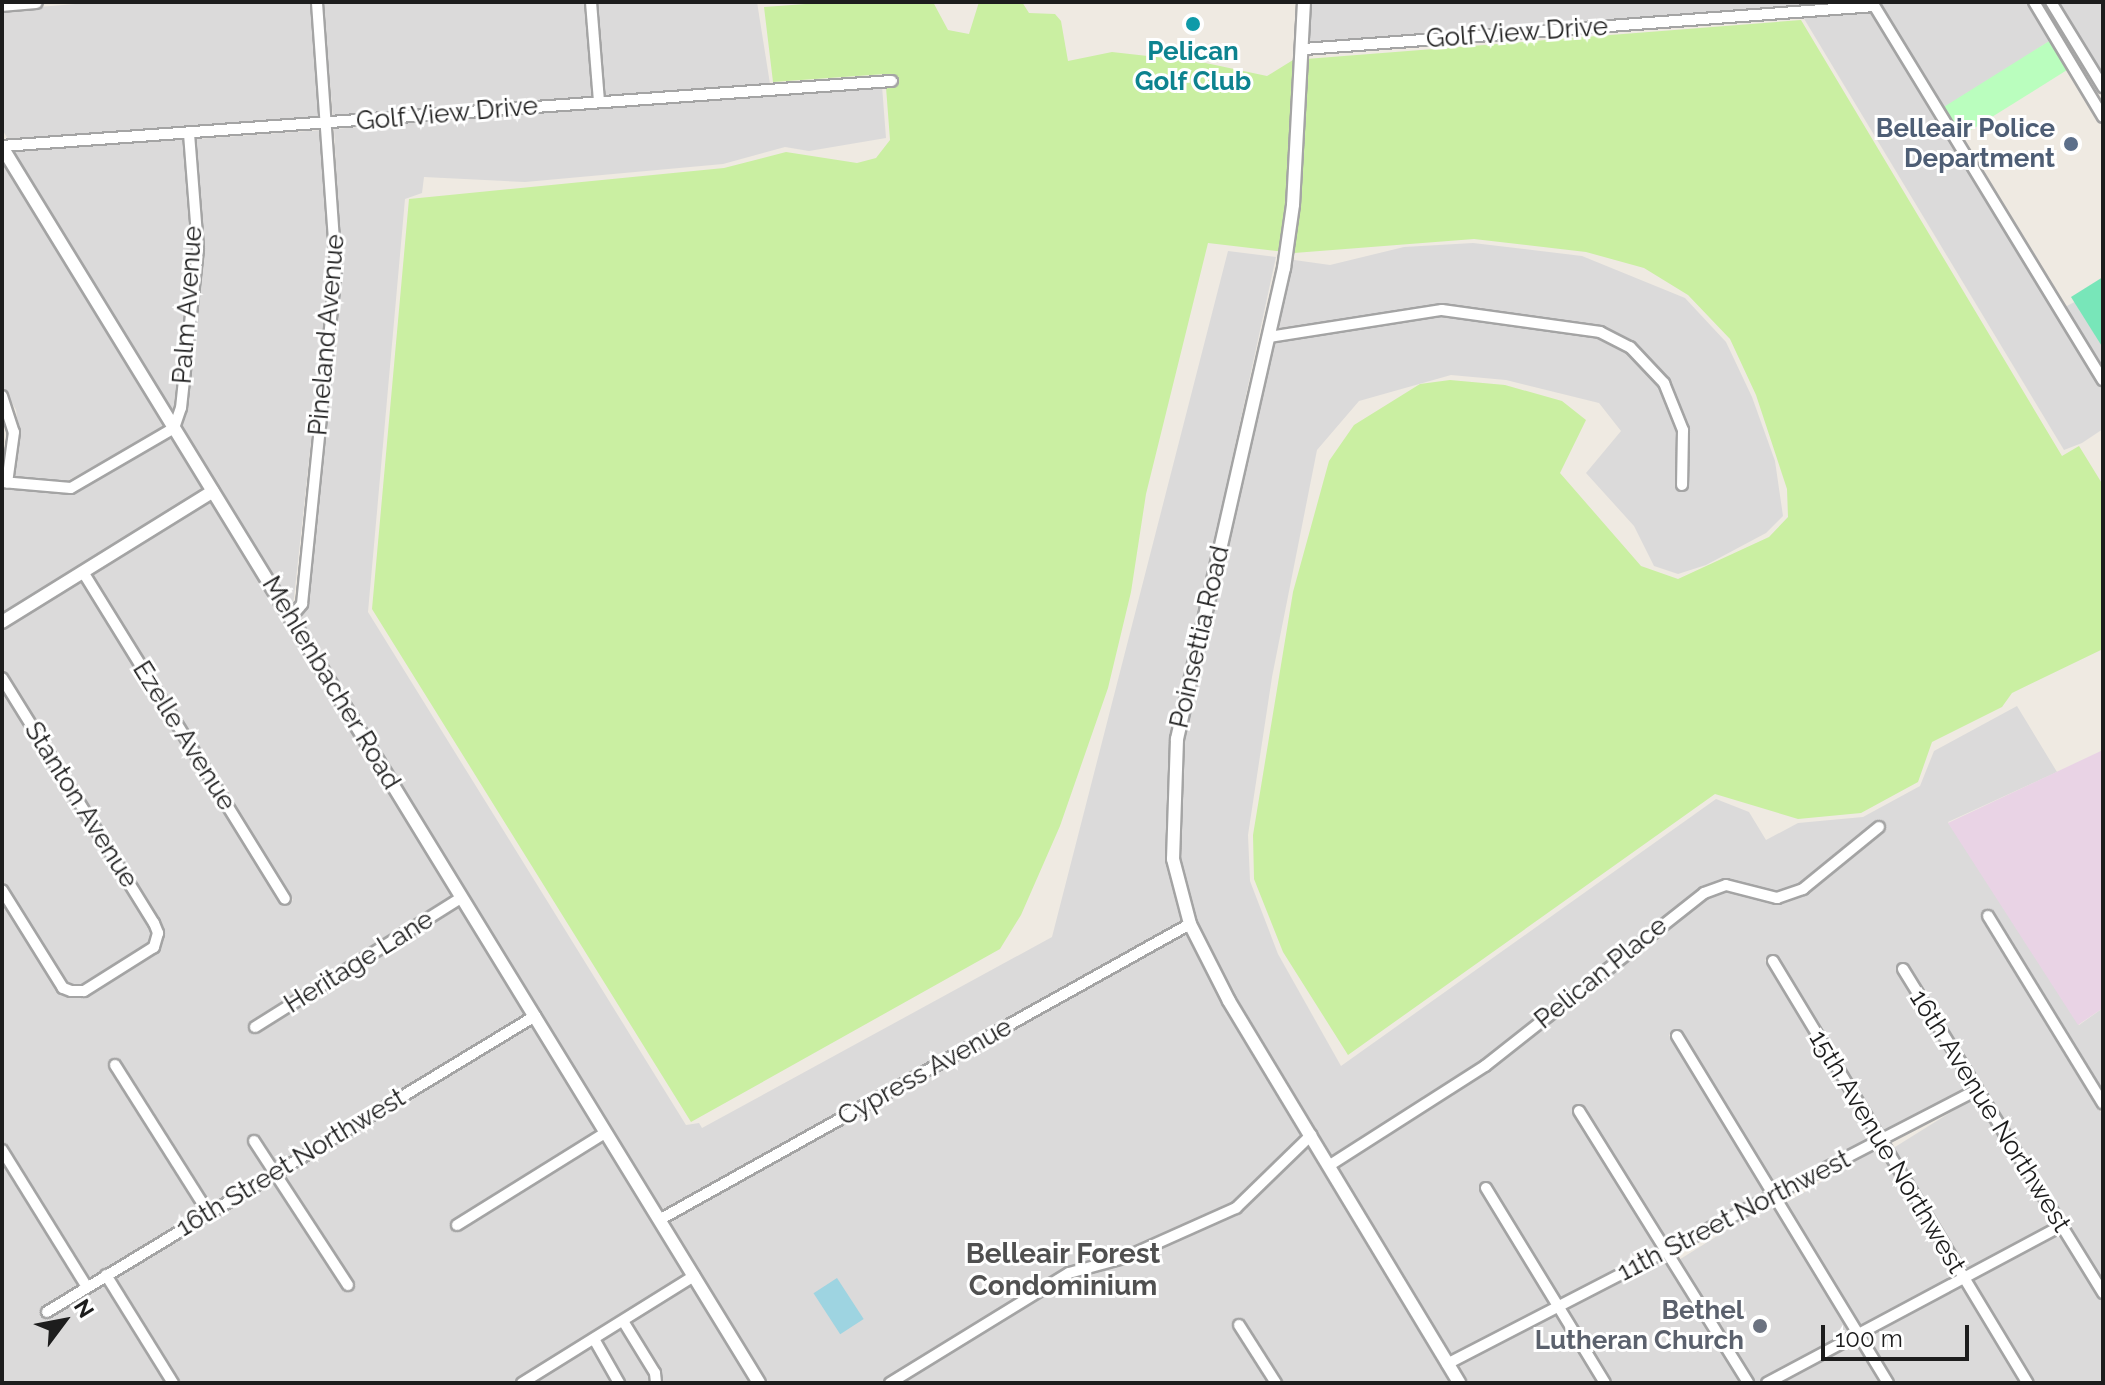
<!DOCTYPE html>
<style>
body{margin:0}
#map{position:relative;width:2105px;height:1385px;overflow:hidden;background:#efeae2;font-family:Raleway,sans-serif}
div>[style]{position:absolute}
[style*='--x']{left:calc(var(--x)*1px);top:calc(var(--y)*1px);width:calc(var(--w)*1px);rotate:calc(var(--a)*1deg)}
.residential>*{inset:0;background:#dbdada;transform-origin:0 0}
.industrial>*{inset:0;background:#e9d3e5}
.grass>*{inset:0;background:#caefa2}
.park>*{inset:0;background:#bafebe;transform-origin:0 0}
.pitch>*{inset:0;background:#78e6b9}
.water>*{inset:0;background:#9ed4e1;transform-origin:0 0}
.roads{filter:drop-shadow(2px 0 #a4a4a4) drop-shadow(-2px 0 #a4a4a4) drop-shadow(0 2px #a4a4a4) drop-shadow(0 -2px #a4a4a4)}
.minor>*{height:10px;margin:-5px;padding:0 5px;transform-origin:5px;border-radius:5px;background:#fff}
.tertiary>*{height:12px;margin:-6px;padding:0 6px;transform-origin:6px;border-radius:6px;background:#fff}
.dots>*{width:22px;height:22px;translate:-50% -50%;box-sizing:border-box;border:4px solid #fff;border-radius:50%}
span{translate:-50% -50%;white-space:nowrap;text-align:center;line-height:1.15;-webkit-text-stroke:6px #fff;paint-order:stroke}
.street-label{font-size:26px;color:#1d1d1d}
.culture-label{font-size:26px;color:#0d838f;font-weight:700}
.service-label{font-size:26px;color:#4e5e75;font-weight:700}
.right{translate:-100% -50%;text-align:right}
.worship-label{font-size:26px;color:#5b616d;font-weight:700}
.neighbourhood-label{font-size:28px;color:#505050;font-weight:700}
.frame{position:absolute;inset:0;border:4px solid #1d1d1d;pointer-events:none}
.north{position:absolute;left:24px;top:1281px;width:80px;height:80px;-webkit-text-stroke:6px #fff;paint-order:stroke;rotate:58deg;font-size:22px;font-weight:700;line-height:32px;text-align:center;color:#1d1d1d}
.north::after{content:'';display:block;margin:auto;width:28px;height:36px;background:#1d1d1d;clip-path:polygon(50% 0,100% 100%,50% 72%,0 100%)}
.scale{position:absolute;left:1821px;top:1325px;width:148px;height:36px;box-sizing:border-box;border:4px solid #1d1d1d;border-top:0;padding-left:10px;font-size:24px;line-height:28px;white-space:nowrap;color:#1d1d1d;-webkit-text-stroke:6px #fff;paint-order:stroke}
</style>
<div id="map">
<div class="residential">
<i style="clip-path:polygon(100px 2px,311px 2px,321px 119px,9px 141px,2px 129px,2px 10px)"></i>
<i style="clip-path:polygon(323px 2px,586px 2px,593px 97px,333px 118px)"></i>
<i style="clip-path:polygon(597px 2px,757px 2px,770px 84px,604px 96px)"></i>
<i style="clip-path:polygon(1307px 2px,1859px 2px,1308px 43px)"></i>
<i style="clip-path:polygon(1880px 2px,2027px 2px,2051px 40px,1945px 109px)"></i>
<i style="clip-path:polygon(2058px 2px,2103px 2px,2103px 76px)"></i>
<i style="clip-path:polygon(1871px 12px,2103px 391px,2103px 429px,2082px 443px,2064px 450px,1803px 17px)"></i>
<i style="clip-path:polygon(882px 86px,886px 138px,809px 151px,785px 147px,723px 164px,525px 182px,424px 177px,422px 193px,405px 199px,368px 612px,686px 1125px,699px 1123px,702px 1128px,1052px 937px,1228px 251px,1276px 257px,1171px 740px,1167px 859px,1184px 922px,661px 1213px,298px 616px,307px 604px,341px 268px,334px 129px)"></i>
<i style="clip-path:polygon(322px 130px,330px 268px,293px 607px,180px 427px,187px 408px,203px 248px,195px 139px)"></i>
<i style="clip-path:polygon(184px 139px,192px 248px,173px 415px,11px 151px)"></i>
<i style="clip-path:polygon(2px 158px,166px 426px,60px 485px,13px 478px,19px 431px,16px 410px,2px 385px)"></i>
<i style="clip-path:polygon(1473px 243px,1582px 256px,1685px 298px,1726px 342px,1752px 397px,1775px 461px,1783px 516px,1766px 533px,1706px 565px,1678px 574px,1654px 566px,1634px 526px,1586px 473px,1621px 431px,1599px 403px,1506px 380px,1451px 375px,1359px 401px,1317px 450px,1272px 677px,1248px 835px,1250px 881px,1278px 954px,1341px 1066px,1716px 799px,1749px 812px,1766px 840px,1798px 823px,1863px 817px,1920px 786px,1934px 751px,2017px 706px,2057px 772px,1948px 822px,2079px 1025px,2103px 1008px,2103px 1092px,1991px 909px,1981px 914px,2103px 1116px,2103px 1282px,1905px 962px,1896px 969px,1970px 1089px,1882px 1134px,1775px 954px,1765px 960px,1872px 1139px,1775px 1189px,1679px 1029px,1669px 1035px,1765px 1194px,1668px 1244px,1581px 1104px,1572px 1110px,1657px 1249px,1561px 1299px,1488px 1181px,1479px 1187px,1550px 1304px,1450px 1357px,1371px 1227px,1337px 1166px,1488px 1071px,1707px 897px,1726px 890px,1775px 903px,1805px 894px,1886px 828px,1880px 820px,1801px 884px,1777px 892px,1728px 879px,1701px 889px,1482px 1062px,1332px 1158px,1234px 999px,1196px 922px,1178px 857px,1182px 740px,1272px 342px,1441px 315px,1598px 337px,1627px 352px,1659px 386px,1677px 432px,1677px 491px,1687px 490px,1688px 430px,1670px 381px,1633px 342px,1602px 327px,1442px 305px,1274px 332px,1287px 259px,1330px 265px,1404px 247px)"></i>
<i style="clip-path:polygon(2103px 287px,2103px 369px,2065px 307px)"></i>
<i style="clip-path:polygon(171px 435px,206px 490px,2px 616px,2px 488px,71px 493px)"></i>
<i style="clip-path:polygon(211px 499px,454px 896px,248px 1027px,254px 1034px,460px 904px,528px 1015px,277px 1165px,256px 1134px,247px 1140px,267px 1171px,211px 1205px,117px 1058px,108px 1065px,201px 1211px,89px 1280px,2px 1140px,2px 901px,58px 991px,72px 998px,87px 995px,156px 952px,164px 929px,2px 667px,2px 628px,80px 579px,284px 906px,293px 900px,90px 573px)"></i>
<i style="clip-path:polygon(2px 689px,152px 934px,149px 944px,83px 986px,67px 983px,2px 879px)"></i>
<i style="clip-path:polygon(1188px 932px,1224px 1004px,1304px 1135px,1233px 1204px,1123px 1252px,1067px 1269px,881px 1383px,766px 1383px,667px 1221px)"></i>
<i style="clip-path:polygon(533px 1023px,597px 1132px,450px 1224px,455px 1232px,603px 1141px,686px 1275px,512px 1383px,179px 1383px,114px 1277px,272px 1179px,347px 1292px,356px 1285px,282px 1173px)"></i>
<i style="left:1975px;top:1097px;width:150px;height:99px;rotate:58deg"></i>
<i style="clip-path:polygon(1310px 1144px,1452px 1383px,1283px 1383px,1242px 1318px,1232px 1324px,1269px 1383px,900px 1383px,1072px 1278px,1126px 1262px,1238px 1213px)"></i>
<i style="left:1877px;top:1148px;width:152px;height:109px;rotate:59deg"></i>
<i style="clip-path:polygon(2px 1161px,79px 1286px,40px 1311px,45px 1319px,104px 1283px,166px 1383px,2px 1383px)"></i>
<i style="left:1770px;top:1203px;width:153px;height:109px;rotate:58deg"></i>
<i style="clip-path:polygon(2059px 1233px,2103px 1304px,2103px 1380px,2097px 1383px,2035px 1383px,1971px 1281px)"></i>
<i style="clip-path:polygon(1663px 1258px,1741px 1383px,1612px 1383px,1566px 1308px)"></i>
<i style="clip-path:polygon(691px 1284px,753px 1383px,661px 1383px,660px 1370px,630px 1323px)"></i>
<i style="clip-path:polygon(1961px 1287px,2022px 1383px,1894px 1383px,1865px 1336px)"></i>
<i style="clip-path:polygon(1556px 1313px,1598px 1383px,1466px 1383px,1455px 1365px)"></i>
<i style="clip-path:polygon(621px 1329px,650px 1375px,650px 1383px,626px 1383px,601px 1340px)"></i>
<i style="clip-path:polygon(1855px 1342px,1881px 1383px,1778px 1383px)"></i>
<i style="clip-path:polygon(591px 1346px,613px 1383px,532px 1383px)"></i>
</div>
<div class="industrial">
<i style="clip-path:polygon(2103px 750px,2103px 1008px,2078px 1025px,1948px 823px)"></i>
</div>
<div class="grass">
<i style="clip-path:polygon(834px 2px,933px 2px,948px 30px,969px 34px,979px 2px,1022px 2px,1029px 13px,1055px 14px,1061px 21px,1068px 61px,1112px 52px,1201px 62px,1267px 76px,1293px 60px,1801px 20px,2062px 456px,2079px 446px,2103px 485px,2103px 649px,2012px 693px,2002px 707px,1932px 742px,1918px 782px,1861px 813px,1798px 819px,1715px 794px,1348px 1055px,1283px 952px,1254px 879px,1253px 835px,1293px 592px,1329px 461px,1354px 425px,1420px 384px,1450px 380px,1505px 385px,1562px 401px,1586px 420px,1560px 473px,1641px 566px,1678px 579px,1769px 537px,1788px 517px,1787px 489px,1756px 395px,1730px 339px,1688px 295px,1644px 268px,1586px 252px,1474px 239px,1294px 253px,1208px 243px,1146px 494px,1131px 592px,1108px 688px,1060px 826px,1021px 915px,1000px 949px,691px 1122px,372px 609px,409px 199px,724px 168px,786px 152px,857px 163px,876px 158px,890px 140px,885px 74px,773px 82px,764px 7px)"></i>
</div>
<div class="park">
<i style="left:2051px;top:40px;width:34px;height:126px;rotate:58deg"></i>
</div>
<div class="pitch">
<i style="clip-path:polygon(2103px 277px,2103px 348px,2071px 297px)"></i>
</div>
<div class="water">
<i style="left:837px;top:1278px;width:49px;height:28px;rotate:57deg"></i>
</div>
<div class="roads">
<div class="minor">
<i style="--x:591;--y:2;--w:100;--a:85.4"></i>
<i style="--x:1872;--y:2;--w:443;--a:58.6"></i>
<i style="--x:2034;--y:2;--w:134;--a:59"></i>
<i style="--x:2051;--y:2;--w:100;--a:58.5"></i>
<i style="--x:1304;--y:49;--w:572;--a:-4.31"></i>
<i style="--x:2;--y:146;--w:892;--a:-4.18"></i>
<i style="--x:1269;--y:337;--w:175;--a:-8.9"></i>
<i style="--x:1442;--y:310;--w:160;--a:7.9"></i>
<i style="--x:1600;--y:332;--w:34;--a:27"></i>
<i style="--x:1630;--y:347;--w:50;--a:46.6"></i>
<i style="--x:1664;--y:383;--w:51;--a:68"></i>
<i style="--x:1683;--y:430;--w:55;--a:91"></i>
<i style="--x:2;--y:396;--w:38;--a:72"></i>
<i style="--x:14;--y:432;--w:51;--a:97.8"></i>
<i style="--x:2;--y:482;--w:69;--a:5"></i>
<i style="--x:71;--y:488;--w:119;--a:-30.2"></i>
<i style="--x:174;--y:428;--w:21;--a:-71"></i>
<i style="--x:181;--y:408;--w:161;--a:-83.9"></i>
<i style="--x:198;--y:248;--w:114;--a:-94.5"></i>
<i style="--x:83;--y:572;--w:384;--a:58.3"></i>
<i style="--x:292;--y:616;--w:16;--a:-50"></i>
<i style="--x:302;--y:604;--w:338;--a:-84.2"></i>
<i style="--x:336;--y:268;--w:267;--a:-94.1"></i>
<i style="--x:2;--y:678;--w:288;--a:58.2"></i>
<i style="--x:154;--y:923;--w:11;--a:68"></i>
<i style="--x:158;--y:933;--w:15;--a:106"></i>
<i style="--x:154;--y:947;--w:83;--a:147.8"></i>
<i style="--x:84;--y:991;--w:13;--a:180"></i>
<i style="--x:71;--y:991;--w:9;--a:-159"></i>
<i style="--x:63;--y:988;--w:115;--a:-121.9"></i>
<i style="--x:1988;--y:916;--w:220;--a:58.5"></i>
<i style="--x:1773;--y:961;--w:493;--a:58.9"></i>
<i style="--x:1903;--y:969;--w:381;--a:58.3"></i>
<i style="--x:255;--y:1027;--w:244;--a:-32.1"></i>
<i style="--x:1677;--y:1036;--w:406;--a:58.7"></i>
<i style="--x:115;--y:1065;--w:174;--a:57.7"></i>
<i style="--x:1579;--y:1111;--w:320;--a:58.1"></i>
<i style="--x:254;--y:1141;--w:172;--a:56.9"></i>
<i style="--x:2;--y:1150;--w:161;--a:58.2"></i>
<i style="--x:1330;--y:1165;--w:184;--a:-32.6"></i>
<i style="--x:1485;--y:1066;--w:279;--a:-38.3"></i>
<i style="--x:1704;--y:893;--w:23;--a:-20"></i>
<i style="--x:1726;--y:885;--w:53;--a:14.3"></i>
<i style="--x:1777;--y:898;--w:28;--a:-19"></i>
<i style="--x:1803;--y:889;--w:98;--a:-39.2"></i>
<i style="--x:1486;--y:1188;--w:228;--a:58.6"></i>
<i style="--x:659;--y:1220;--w:608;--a:-29.14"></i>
<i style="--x:457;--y:1225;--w:174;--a:-31.9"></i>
<i style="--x:106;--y:1275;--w:127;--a:58.2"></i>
<i style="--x:47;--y:1312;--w:571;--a:-31.24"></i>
<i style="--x:623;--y:1321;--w:61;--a:58.4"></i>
<i style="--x:655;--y:1373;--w:10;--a:84"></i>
<i style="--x:1239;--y:1325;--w:69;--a:57.5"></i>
<i style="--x:594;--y:1339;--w:51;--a:60.4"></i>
<i style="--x:1447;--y:1364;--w:597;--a:-27.34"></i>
<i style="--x:522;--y:1383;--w:203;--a:-31.9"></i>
<i style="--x:890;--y:1383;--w:210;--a:-31.6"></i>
<i style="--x:1069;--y:1273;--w:57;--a:-15.3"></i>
<i style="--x:1124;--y:1258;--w:123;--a:-24.1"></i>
<i style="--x:1236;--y:1208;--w:105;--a:-44.2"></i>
<i style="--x:1767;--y:1383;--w:333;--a:-28.1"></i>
</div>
<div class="tertiary">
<i style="--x:1304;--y:2;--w:203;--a:93.1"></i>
<i style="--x:1293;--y:205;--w:64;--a:98.1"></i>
<i style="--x:1284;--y:268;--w:483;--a:102.8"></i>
<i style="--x:1177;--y:739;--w:120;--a:91.9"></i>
<i style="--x:1173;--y:859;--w:67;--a:75.3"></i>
<i style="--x:1190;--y:924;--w:86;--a:63.1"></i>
<i style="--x:1229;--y:1001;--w:446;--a:58.9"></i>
<i style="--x:2;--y:5;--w:34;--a:-5"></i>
<i style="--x:2;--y:147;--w:1449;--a:58.51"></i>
<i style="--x:2;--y:622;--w:248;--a:-31.8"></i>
</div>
</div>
<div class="dots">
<i style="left:1193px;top:24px;background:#0f9aa8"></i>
<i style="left:2071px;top:144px;background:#5c6f8a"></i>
<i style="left:1760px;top:1326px;background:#6b7280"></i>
</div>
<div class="street-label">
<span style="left:1517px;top:33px;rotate:-4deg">Golf View Drive</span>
<span style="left:447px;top:114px;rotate:-5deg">Golf View Drive</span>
<span style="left:188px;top:305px;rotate:-86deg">Palm Avenue</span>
<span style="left:327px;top:335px;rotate:-85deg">Pineland Avenue</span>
<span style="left:1200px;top:637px;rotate:-77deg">Poinsettia Road</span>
<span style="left:331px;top:683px;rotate:59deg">Mehlenbacher Road</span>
<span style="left:184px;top:736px;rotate:58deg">Ezelle Avenue</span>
<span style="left:81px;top:805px;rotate:58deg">Stanton Avenue</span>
<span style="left:359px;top:962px;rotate:-32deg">Heritage Lane</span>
<span style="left:1601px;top:973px;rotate:-39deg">Pelican Place</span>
<span style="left:925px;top:1072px;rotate:-29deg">Cypress Avenue</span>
<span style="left:1990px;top:1111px;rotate:58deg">16th Avenue Northwest</span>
<span style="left:1887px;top:1152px;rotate:59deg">15th Avenue Northwest</span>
<span style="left:291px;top:1163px;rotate:-31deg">16th Street Northwest</span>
<span style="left:1734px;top:1216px;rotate:-27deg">11th Street Northwest</span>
</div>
<div class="culture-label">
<span style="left:1193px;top:67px">Pelican<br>Golf Club</span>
</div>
<div class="service-label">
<span class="right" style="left:2055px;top:144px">Belleair Police<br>Department</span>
</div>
<div class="worship-label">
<span class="right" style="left:1744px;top:1326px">Bethel<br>Lutheran Church</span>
</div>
<div class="neighbourhood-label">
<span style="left:1063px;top:1270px">Belleair Forest<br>Condominium</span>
</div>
<div class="frame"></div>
<div class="north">N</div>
<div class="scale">100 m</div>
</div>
